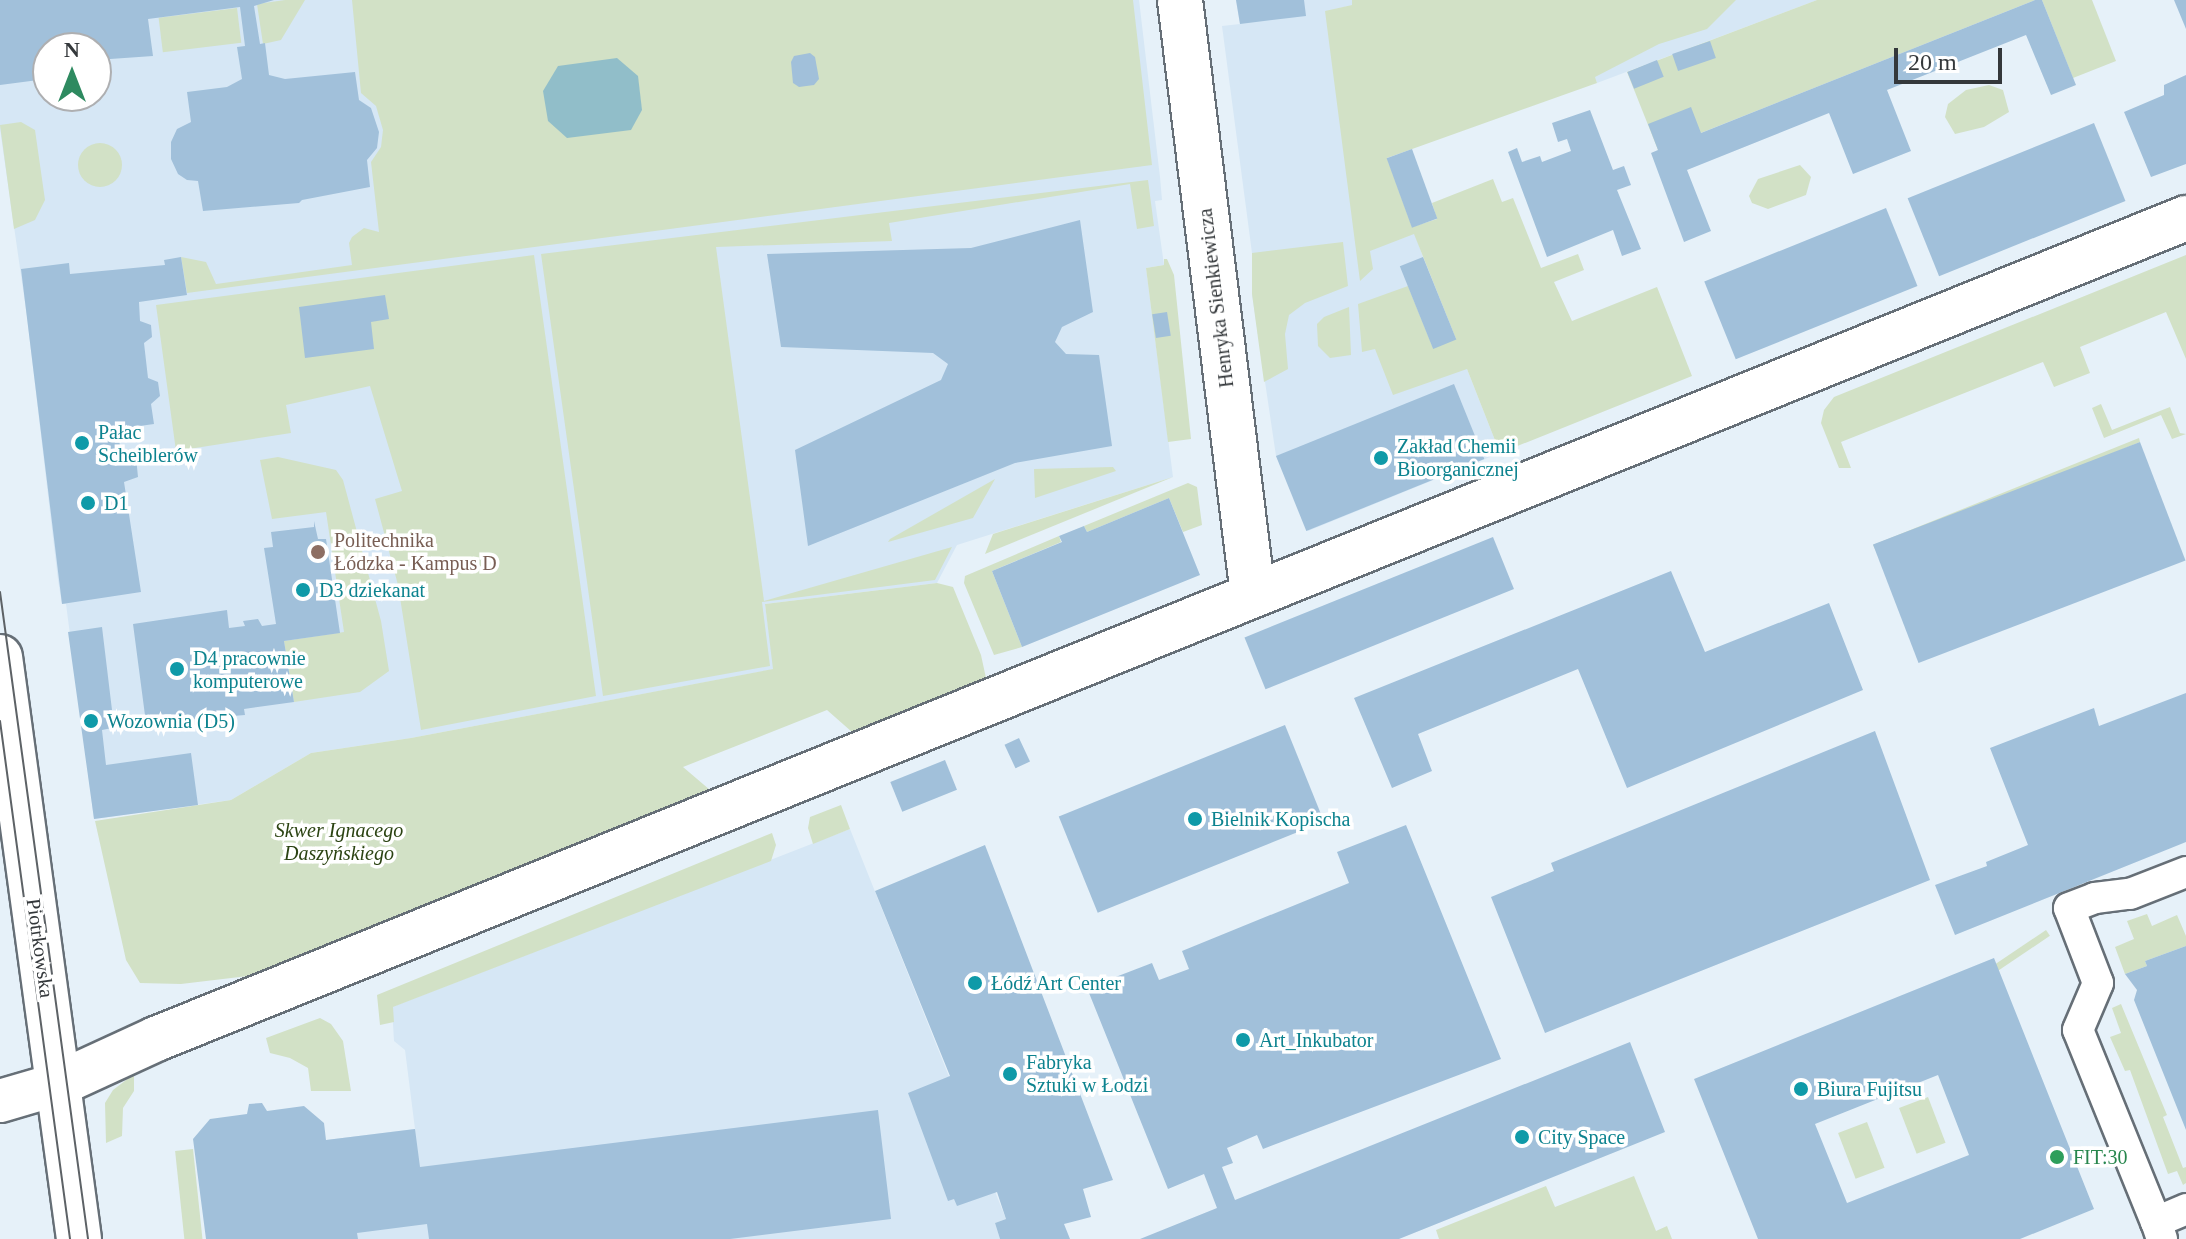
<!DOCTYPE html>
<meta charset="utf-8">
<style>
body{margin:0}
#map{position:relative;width:2186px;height:1239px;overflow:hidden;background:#e6f1f9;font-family:Georgia,serif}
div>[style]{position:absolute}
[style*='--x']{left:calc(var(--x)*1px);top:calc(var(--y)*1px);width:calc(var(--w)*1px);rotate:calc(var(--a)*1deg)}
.built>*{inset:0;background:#d6e7f5}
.green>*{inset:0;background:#d2e1c6;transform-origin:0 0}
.round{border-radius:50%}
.water>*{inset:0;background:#91bec9}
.building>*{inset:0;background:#a1c0da;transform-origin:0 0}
.roads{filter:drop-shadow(2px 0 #666f77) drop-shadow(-2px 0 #666f77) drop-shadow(0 2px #666f77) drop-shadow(0 -2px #666f77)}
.pedestrian>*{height:30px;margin:-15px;padding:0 15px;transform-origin:15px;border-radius:15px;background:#fff}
.minor>*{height:42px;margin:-21px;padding:0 21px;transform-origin:21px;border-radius:21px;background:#fff}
.tertiary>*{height:44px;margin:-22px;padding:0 22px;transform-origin:22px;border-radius:22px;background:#fff}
.tram>*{height:2px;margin:-1px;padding:0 1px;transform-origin:1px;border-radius:1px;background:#5d6266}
.dots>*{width:22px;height:22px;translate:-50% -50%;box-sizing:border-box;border:4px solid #fff;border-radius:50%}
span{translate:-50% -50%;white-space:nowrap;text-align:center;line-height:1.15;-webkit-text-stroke:7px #fff;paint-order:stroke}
.street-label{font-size:20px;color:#34383b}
.culture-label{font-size:20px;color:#0d838f}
.left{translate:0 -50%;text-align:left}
.education-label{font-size:20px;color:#785e54}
.park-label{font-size:20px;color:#2b4312;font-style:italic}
.leisure-label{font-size:20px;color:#27864d}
.north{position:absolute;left:32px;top:32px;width:80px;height:80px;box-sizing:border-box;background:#fff;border:2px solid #aeafb1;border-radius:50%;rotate:0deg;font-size:22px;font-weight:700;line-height:32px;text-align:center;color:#34383b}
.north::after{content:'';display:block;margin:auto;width:28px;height:36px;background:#2e8a60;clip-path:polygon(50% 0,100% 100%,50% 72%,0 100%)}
.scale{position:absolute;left:1894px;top:48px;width:108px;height:36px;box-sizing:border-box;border:4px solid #34383b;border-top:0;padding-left:10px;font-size:24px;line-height:28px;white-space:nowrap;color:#34383b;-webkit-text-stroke:6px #fff;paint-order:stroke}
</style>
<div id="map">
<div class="built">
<i style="clip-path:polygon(evenodd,0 0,1139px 0,1160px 177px,1162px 200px,1155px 201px,1164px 265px,1146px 268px,1173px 477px,957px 545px,937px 583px,765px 604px,774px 669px,411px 738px,311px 753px,231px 800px,94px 819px,66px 604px,62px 604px,58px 580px,27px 317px,0 129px,0 0,48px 48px,96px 48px,96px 96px,48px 96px,48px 48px)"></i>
<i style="clip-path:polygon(1236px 0,1377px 0,1335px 9px,1423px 257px,1500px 453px,1308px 531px,1276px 456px,1252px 294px,1252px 253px,1222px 26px,1240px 24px)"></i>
<i style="clip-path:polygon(1566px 0,1817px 0,1597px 83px)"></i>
<i style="clip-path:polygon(850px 829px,1006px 1219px,995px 1223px,1000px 1239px,206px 1239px,326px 1140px,415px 1129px,405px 1050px,394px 1041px,392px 1007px)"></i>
</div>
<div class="green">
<i style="clip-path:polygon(285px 0,305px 0,281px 40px,263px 44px,257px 4px)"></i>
<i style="clip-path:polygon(352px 0,1133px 0,1152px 165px,187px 293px,181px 257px,206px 262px,216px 284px,352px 265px,349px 243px,352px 237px,364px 228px,379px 232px,371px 162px,381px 147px,383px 130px,376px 106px,361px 93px)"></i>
<i style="clip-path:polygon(1352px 0,1736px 0,1707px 29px,1659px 44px,1595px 77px,1597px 83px,1387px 158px,1412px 227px,1437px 219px,1432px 203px,1493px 179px,1502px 202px,1513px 198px,1541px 268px,1578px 254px,1584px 270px,1554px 282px,1572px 321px,1657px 287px,1692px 376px,1500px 453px,1467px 369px,1393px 395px,1375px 349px,1362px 352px,1358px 304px,1408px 286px,1433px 348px,1456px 339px,1414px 234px,1370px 251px,1373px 269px,1360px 281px,1325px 11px,1352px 5px)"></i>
<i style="clip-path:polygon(1817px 0,2035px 0,1658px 150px,1627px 72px)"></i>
<i style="clip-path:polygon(2042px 0,2092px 0,2116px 61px,2073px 78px)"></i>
<i style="left:237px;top:8px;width:35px;height:79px;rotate:83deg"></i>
<i style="clip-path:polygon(1989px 85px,2003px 90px,2009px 112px,1984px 127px,1955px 134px,1945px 117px,1948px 104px,1966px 90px)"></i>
<i style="clip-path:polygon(21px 122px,35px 130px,45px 200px,35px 220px,14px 229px,0 125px)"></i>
<i class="round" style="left:78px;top:143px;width:44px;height:44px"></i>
<i style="clip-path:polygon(1800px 165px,1811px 177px,1806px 195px,1768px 209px,1752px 203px,1749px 196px,1758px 179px)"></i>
<i style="clip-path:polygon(1148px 180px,1154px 226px,1137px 229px,1130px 184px,889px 223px,892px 241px,716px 247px,764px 601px,952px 547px,935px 580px,762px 602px,770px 666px,603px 696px,541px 254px)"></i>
<i style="clip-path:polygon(1343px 242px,1348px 286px,1305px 303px,1289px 315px,1285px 334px,1288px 369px,1264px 382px,1252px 294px,1252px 253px)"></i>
<i style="clip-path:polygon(534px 255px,596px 696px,421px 730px,398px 585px,375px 499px,402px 491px,370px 386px,286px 405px,291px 433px,176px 451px,156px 305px)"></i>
<i style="clip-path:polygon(2186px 255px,2186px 359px,2166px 312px,2080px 347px,2090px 373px,2054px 387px,2043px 362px,1841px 442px,1851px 468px,1839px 468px,1821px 423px,1824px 410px,1834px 397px)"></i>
<i style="clip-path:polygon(1164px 259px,1167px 259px,1174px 275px,1191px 439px,1168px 442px,1146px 268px,1164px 265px)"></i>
<i style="clip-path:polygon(1349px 307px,1351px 355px,1330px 358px,1318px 346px,1317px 324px,1324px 317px)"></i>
<i style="clip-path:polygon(2101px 404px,2112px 430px,2170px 407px,2180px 433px,2186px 434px,2172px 439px,2161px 415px,2104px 438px,2092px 408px)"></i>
<i style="clip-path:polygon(2139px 438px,2140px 442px,1876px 551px,1873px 545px)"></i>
<i style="clip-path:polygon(278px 457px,336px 470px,343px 480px,381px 621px,389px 671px,360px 692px,294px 702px,284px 641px,344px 632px,326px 512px,272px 519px,260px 460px)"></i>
<i style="clip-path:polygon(1113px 467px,1116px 471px,1035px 498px,1034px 469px)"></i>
<i style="clip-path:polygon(1173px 477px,985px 554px,993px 534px)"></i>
<i style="clip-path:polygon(995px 479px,973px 518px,888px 542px,890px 539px)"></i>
<i style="clip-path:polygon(1188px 483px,1197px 487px,1202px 525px,1183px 532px,1169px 498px,1087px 532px,1084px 526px)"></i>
<i style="clip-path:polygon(1059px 536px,1061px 542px,992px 571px,1022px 647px,994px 655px,964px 583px,965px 576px)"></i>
<i style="clip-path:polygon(937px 583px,953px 587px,981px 655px,986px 678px,852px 732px,827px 710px,683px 767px,710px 790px,248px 976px,181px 984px,140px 983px,126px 960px,95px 821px,231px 800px,311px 753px,411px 738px,773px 669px,765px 604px)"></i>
<i style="clip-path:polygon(841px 805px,850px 829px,813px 844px,808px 828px,810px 817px)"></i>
<i style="clip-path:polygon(772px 833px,776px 845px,771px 861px,393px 1007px,394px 1022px,380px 1025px,377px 995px)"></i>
<i style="clip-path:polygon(2147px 914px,2152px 926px,2177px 915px,2186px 936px,2186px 946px,2145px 961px,2147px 966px,2125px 974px,2115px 947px,2134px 939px,2127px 921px)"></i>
<i style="left:2046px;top:930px;width:7px;height:223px;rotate:56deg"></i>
<i style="clip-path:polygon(2121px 1004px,2167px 1115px,2163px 1117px,2183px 1168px,2186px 1167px,2186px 1183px,2183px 1185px,2177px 1171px,2168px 1174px,2130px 1070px,2125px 1071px,2110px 1037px,2121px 1033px,2112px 1008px)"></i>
<i style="clip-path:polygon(320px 1018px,331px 1024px,343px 1041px,351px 1091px,311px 1091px,308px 1068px,290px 1058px,270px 1053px,266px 1038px)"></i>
<i style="clip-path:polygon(134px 1074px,134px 1091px,123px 1108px,122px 1136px,106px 1143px,105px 1103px,113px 1090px)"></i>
<i style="left:1928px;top:1097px;width:49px;height:31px;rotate:69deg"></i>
<i style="left:1867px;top:1122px;width:49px;height:31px;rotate:69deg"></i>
<i style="left:193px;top:1149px;width:91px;height:18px;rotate:84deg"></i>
<i style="clip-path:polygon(1634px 1176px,1656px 1231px,1667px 1226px,1672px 1239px,1439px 1239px,1436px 1230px,1546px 1186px,1555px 1207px)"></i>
</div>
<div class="water">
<i style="clip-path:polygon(617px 58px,638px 76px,642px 110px,631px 130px,567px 138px,548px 121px,543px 91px,558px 66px)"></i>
</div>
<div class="building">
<i style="clip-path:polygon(0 0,274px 0,254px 6px,260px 44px,265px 43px,269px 75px,285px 79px,355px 72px,359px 100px,371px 108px,379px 132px,377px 148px,367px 160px,370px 187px,302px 200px,299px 203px,203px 211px,198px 181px,187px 180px,178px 174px,171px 159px,171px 142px,177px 129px,191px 122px,187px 92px,227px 87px,242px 79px,237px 47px,245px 46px,240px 7px,148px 19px,153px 56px,96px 60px,96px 48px,48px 48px,48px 65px,43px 66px,46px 79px,0 85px)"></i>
<i style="clip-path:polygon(1236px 0,1304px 0,1306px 16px,1240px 24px)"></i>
<i style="clip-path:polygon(2035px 0,2042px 0,2076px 85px,2051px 95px,2026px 35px,1887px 90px,1911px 151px,1853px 174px,1829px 113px,1687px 170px,1711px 231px,1684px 242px,1651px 153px,1658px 150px,1648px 124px,1691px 107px,1701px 133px)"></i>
<i style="clip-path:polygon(2174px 0,2186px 0,2186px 29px)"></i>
<i style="left:1710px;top:41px;width:18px;height:40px;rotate:71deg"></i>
<i style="clip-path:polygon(810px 53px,815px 57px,819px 79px,814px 85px,799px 87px,793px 83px,791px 62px,794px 56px)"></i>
<i style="left:1657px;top:60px;width:18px;height:32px;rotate:68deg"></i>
<i style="clip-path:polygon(2186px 75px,2186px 164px,2151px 177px,2124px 112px,2164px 95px,2164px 85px)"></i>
<i style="clip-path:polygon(1590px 110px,1613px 170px,1624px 166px,1631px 185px,1617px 190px,1641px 249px,1622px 256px,1613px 230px,1547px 257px,1508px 152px,1517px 148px,1522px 162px,1540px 156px,1542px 162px,1571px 151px,1567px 139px,1558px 142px,1552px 123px)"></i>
<i style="left:2094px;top:123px;width:84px;height:201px;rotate:68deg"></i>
<i style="left:1412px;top:149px;width:74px;height:27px;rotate:70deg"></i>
<i style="left:1886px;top:208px;width:84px;height:196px;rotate:68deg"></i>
<i style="clip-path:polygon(1080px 220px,1093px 312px,1062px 327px,1055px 342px,1066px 354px,1099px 355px,1112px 446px,1015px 463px,808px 546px,795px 450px,941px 380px,948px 364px,933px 353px,781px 347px,767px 254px,971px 248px)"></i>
<i style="clip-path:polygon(181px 257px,187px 295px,139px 302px,140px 321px,151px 325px,152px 337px,144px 343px,148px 378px,158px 382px,160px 396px,151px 404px,154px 424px,118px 429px,121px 456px,136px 457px,138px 477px,124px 482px,141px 592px,62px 604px,21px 269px,69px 263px,70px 274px,165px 265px,164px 260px)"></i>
<i style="left:1423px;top:257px;width:89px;height:25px;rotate:68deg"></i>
<i style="clip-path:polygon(385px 295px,389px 319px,371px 322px,374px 349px,305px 358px,299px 307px)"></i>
<i style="left:1167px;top:312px;width:24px;height:15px;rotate:81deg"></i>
<i style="left:1454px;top:384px;width:81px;height:192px;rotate:68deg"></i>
<i style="left:2140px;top:442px;width:127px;height:286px;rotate:69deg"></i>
<i style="clip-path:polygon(1169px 498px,1200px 575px,1022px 647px,992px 571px,1062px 542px,1059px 536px,1084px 526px,1087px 532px)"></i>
<i style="clip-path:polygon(314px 521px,318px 539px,326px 539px,340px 633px,284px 641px,294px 702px,244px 709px,245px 715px,146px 723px,133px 624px,227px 610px,229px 628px,245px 626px,243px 621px,258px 619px,262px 626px,276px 624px,264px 548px,273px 547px,271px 532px,314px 527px)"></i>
<i style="left:1493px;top:537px;width:56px;height:268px;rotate:68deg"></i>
<i style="clip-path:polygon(1671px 571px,1705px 652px,1829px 603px,1863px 690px,1627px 788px,1578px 669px,1418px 734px,1432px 771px,1392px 788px,1354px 698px)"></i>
<i style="clip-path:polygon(102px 627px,112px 710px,109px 710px,112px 728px,102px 730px,106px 765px,191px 753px,198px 805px,94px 819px,68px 632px)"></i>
<i style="clip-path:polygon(2186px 693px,2186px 842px,1955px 935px,1935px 885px,1987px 866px,1986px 862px,2028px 845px,1990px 748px,2094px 708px,2099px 726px)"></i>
<i style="left:1285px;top:725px;width:104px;height:244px;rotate:68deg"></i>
<i style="clip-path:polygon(1875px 731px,1930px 880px,1545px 1033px,1491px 897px,1554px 871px,1551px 863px)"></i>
<i style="left:1019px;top:738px;width:26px;height:16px;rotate:65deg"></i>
<i style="left:945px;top:760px;width:32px;height:59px;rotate:68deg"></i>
<i style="clip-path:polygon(1406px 825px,1501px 1059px,1263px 1149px,1257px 1135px,1227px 1148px,1233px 1163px,1222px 1167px,1235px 1200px,1630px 1042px,1665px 1132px,1399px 1239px,1140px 1239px,1217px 1208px,1204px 1174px,1168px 1189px,1087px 988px,1152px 963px,1159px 980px,1189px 969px,1182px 951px,1349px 883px,1337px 852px)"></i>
<i style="clip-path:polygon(985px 845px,1113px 1180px,1083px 1189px,1091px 1217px,1064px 1224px,1070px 1239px,1000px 1239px,995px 1223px,1006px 1219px,997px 1192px,957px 1206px,954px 1199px,948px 1201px,908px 1093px,950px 1076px,875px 891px)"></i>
<i style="clip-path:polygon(2186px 946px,2186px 1130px,2134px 1000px,2137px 990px,2125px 974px,2147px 966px,2145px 961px)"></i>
<i style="clip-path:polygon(evenodd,1994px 958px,2094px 1209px,2020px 1239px,1758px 1239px,1694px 1079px,1994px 958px,1938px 1075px,1969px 1155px,1847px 1203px,1815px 1124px,1938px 1075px)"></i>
<i style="clip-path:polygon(262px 1103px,267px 1111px,304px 1106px,324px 1123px,326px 1140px,415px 1129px,420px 1167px,878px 1110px,891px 1219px,730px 1239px,429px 1239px,427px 1224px,357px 1233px,358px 1239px,206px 1239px,193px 1139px,210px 1119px,247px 1114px,249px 1104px)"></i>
</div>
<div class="roads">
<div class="pedestrian">
<i style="--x:2156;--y:1222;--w:207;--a:-112.1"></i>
<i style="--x:2078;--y:1030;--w:51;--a:-66.9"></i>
<i style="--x:2098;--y:983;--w:80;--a:-111.1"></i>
<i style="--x:2069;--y:908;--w:28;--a:-21"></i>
<i style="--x:2095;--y:898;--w:35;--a:-7"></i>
<i style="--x:2130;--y:894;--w:60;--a:-21.4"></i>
<i style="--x:2162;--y:1239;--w:18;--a:-109"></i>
<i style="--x:2156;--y:1222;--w:33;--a:-23"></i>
</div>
<div class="minor">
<i style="--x:0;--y:1101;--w:60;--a:-16.3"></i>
</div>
<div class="tertiary">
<i style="--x:1180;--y:0;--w:599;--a:83.01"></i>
<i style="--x:0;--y:657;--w:587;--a:82.27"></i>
<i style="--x:58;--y:1084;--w:108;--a:-24.7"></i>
<i style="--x:156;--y:1039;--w:2190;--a:-22.02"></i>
</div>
</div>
<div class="tram">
<i style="--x:0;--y:592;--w:653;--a:82.25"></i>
<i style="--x:0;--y:721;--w:523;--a:82.3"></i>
</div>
<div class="dots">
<i style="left:82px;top:443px;background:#0f9aa8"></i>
<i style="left:1381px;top:458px;background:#0f9aa8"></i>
<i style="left:88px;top:503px;background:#0f9aa8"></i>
<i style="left:318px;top:552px;background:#8d6e63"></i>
<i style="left:303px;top:590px;background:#0f9aa8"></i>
<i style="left:177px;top:669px;background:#0f9aa8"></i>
<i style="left:91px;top:721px;background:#0f9aa8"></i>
<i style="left:1195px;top:819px;background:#0f9aa8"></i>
<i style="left:975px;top:983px;background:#0f9aa8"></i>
<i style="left:1243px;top:1040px;background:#0f9aa8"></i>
<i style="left:1010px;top:1074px;background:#0f9aa8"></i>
<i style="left:1801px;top:1089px;background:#0f9aa8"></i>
<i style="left:1522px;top:1137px;background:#0f9aa8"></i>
<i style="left:2057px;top:1157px;background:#2e9e5b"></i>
</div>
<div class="street-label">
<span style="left:1216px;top:298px;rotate:-97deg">Henryka Sienkiewicza</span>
<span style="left:40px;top:948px;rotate:82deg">Piotrkowska</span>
</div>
<div class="culture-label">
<span class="left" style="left:98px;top:444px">Pałac<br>Scheiblerów</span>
<span class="left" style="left:1397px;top:458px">Zakład Chemii<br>Bioorganicznej</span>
<span class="left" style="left:104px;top:503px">D1</span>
<span class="left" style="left:319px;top:590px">D3 dziekanat</span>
<span class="left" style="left:193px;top:670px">D4 pracownie<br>komputerowe</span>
<span class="left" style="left:107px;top:721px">Wozownia (D5)</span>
<span class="left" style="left:1211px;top:819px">Bielnik Kopischa</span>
<span class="left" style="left:991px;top:983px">Łódź Art Center</span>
<span class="left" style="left:1259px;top:1040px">Art_Inkubator</span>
<span class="left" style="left:1026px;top:1074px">Fabryka<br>Sztuki w Łodzi</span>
<span class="left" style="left:1817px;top:1089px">Biura Fujitsu</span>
<span class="left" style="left:1538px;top:1137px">City Space</span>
</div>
<div class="education-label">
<span class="left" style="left:334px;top:552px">Politechnika<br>Łódzka - Kampus D</span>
</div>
<div class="park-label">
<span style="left:339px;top:842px">Skwer Ignacego<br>Daszyńskiego</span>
</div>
<div class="leisure-label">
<span class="left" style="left:2073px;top:1157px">FIT:30</span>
</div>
<div class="north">N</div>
<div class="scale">20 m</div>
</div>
